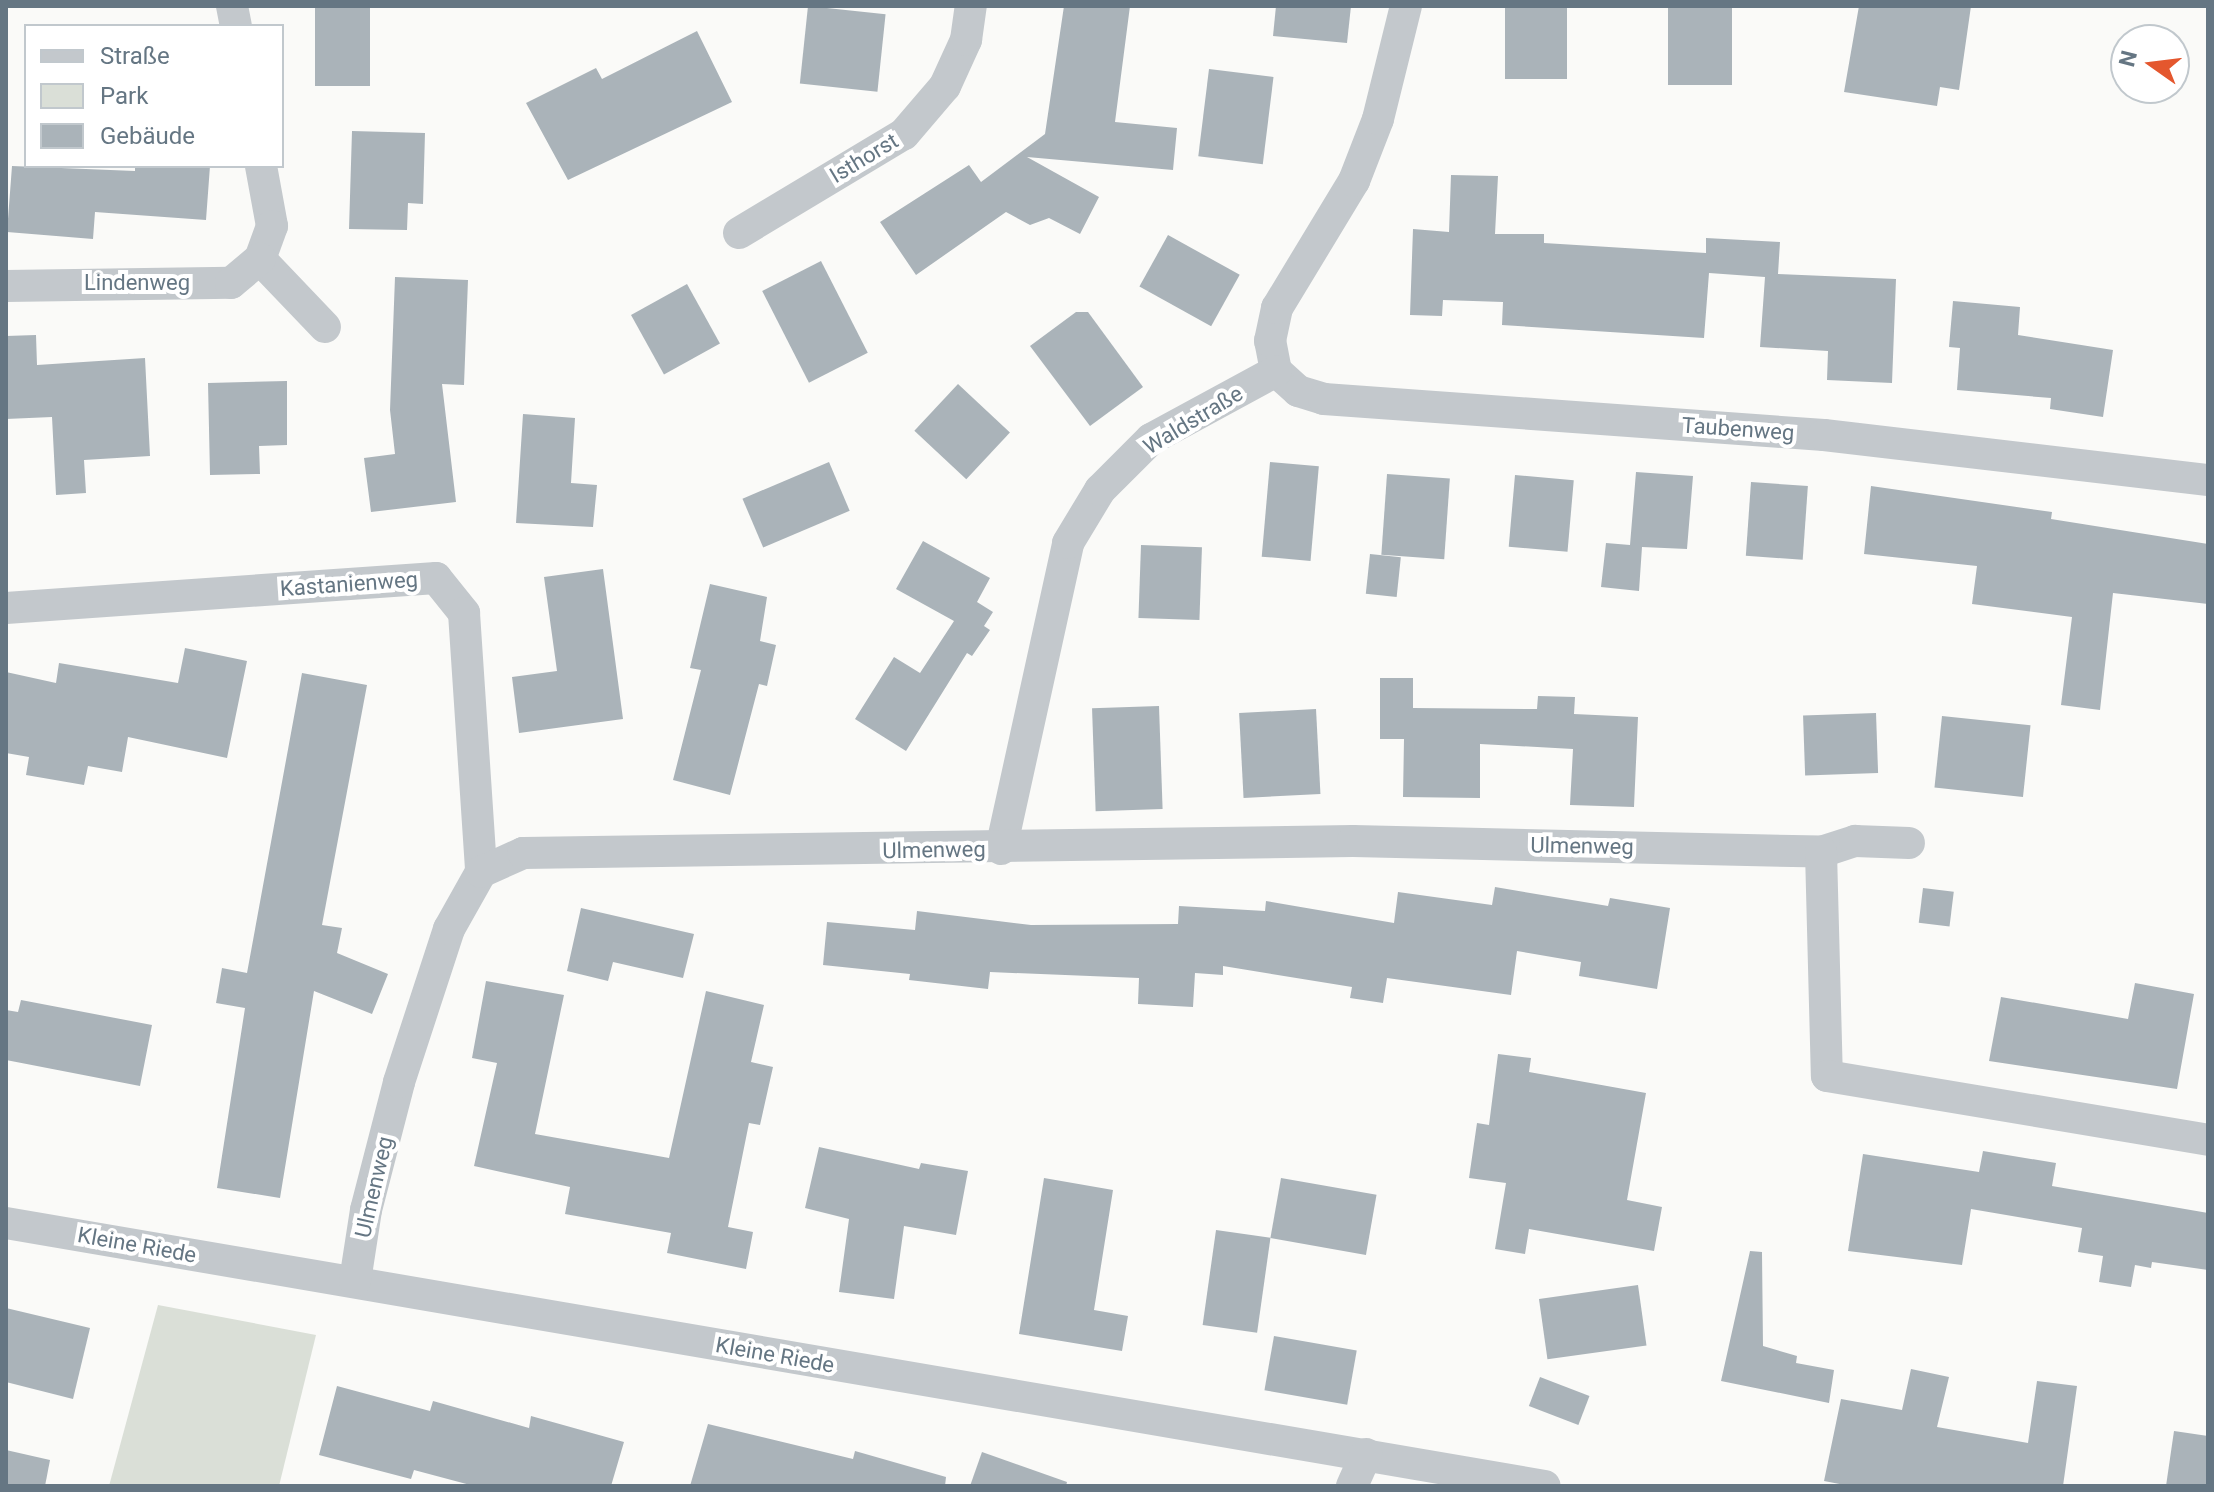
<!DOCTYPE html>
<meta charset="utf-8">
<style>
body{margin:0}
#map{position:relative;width:2214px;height:1492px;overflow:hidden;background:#fafaf8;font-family:Roboto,sans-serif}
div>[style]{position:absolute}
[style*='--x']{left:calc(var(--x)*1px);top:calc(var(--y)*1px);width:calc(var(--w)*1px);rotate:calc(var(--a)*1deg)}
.green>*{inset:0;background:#dadfd7}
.building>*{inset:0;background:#aab3b9;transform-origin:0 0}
.minor>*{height:32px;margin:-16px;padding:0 16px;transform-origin:16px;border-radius:16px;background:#c3c8cc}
span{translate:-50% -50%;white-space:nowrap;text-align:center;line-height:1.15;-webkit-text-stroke:8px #fff;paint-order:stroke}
.street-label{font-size:22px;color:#657683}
.frame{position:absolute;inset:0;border:8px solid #657683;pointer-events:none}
.legend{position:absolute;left:24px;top:24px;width:260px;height:144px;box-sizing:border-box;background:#fff;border:2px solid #c1c8cd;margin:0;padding:10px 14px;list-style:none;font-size:24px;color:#657683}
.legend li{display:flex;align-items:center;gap:16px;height:40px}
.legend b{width:40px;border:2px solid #c1c8cd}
.north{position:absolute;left:2110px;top:24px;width:80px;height:80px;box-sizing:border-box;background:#fff;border:2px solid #c1c8cd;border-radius:50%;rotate:284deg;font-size:22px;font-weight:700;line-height:32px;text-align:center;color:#657683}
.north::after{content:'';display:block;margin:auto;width:28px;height:36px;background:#e4572e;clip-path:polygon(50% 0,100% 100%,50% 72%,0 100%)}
</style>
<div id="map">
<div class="green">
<i style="clip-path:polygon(158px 1305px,316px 1335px,279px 1486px,109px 1486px)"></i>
</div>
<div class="building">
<i style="left:315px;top:6px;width:55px;height:80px"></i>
<i style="left:808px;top:6px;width:78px;height:78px;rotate:6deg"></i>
<i style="clip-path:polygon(1064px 6px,1130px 6px,1115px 122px,1177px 128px,1173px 170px,1027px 157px,1099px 197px,1080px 234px,1049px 218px,1030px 225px,1006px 212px,916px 275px,880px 222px,969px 165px,981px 182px,1045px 134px)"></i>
<i style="clip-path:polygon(1276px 6px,1351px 6px,1347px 43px,1273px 36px)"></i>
<i style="left:1505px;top:6px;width:62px;height:73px"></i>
<i style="left:1668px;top:6px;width:64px;height:79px"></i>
<i style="clip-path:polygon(1859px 6px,1971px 6px,1959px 90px,1940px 87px,1937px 106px,1844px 92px)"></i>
<i style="clip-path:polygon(697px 31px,732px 102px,568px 180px,526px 103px,596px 68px,602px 79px)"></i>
<i style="left:1209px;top:69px;width:65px;height:88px;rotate:7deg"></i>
<i style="clip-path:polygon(352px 131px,425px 133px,423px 204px,408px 203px,407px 230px,349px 229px)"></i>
<i style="clip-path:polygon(12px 166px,135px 171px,135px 166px,210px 166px,206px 220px,95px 212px,93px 239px,7px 232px)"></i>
<i style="clip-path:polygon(1451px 175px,1498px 176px,1495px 234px,1544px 234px,1544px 243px,1706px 253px,1706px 238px,1780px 242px,1778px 274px,1896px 279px,1892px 383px,1827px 380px,1828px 351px,1760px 347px,1765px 277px,1709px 273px,1704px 338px,1502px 325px,1503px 302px,1443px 300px,1442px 316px,1410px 315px,1413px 229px,1449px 232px)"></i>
<i style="left:1168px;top:235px;width:82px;height:59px;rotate:29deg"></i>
<i style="left:821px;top:261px;width:103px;height:66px;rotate:63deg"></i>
<i style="clip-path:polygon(395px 277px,468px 280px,464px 385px,442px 384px,456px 502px,371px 512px,364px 458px,395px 454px,390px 410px)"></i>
<i style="left:687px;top:284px;width:68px;height:64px;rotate:61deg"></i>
<i style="clip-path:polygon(1953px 301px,2020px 307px,2018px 335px,2113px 350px,2103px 417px,2050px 409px,2051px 398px,1957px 390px,1960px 348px,1949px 347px)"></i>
<i style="clip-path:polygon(1076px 312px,1088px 312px,1143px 387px,1090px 426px,1030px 346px)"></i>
<i style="clip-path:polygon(36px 335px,37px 365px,145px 358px,150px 456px,84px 460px,86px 493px,56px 495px,52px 417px,6px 419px,6px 336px)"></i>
<i style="clip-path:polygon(287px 381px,287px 445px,259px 446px,260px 474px,210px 475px,208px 383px)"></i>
<i style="left:958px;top:384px;width:71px;height:64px;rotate:43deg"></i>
<i style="clip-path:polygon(523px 414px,575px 418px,571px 483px,597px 485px,593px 527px,516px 523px)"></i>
<i style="left:829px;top:462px;width:53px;height:94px;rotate:67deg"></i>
<i style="left:1270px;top:462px;width:49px;height:95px;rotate:5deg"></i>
<i style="clip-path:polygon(1636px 472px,1693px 476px,1687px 549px,1642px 547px,1639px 591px,1601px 587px,1606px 543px,1630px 545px)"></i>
<i style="left:1387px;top:474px;width:63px;height:81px;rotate:4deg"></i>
<i style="left:1515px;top:475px;width:59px;height:72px;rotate:5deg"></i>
<i style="left:1751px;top:482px;width:57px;height:74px;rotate:4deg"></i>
<i style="clip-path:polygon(1871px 486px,2052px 512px,2051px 519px,2208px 544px,2208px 604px,2113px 593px,2100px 710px,2061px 705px,2072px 617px,1972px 604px,1977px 566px,1864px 554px)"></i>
<i style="clip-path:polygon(923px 541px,990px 578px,977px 602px,993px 612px,984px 626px,990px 630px,972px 656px,967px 653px,906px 751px,855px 719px,894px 657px,920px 673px,954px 621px,896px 589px)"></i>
<i style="left:1141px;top:545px;width:61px;height:73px;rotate:2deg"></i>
<i style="left:1370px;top:554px;width:31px;height:40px;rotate:6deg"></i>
<i style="clip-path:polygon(603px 569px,623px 719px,519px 733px,512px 677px,557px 671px,544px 577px)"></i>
<i style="clip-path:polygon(710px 584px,767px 597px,760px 641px,776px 645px,767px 686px,759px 684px,730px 795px,673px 780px,701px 670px,690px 668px)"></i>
<i style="clip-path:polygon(185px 648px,247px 661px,227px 758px,128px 737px,122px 772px,88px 766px,84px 785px,26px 775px,29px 757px,6px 753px,6px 672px,56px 683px,59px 663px,178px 683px)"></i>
<i style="clip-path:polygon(302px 673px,367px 685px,322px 925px,342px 928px,337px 953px,388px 974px,372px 1014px,314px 991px,280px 1198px,217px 1188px,245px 1008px,216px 1003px,222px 968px,247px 973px)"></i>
<i style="clip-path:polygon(1380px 678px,1413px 678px,1413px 708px,1537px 709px,1538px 696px,1575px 697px,1574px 714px,1638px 717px,1634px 807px,1570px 805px,1573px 749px,1480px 744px,1480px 798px,1403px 797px,1404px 739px,1380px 739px)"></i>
<i style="left:1159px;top:706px;width:103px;height:67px;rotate:88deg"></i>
<i style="left:1316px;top:709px;width:85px;height:77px;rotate:87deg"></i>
<i style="left:1876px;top:713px;width:60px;height:73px;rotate:88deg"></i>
<i style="left:1942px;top:716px;width:89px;height:72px;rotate:6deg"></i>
<i style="clip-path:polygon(1495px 887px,1608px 906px,1610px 898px,1670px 908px,1657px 989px,1579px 976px,1581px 962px,1517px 951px,1511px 995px,1387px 978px,1383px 1003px,1350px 998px,1352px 987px,1223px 966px,1223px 975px,1195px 973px,1193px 1007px,1138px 1004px,1139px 978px,990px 972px,988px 989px,909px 980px,910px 974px,823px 965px,827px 922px,915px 930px,917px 911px,1031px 925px,1178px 924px,1179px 906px,1265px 911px,1266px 901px,1394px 923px,1398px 892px,1492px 905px)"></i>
<i style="left:1923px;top:888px;width:31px;height:35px;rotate:7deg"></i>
<i style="clip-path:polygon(581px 908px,694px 934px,683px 978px,613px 962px,608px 981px,567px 971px)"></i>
<i style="clip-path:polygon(486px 981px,564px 995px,535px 1134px,669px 1158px,706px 991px,764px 1005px,751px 1062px,773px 1067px,760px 1125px,749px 1123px,728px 1227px,753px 1232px,746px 1269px,667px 1253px,671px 1233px,565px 1214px,570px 1187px,474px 1166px,497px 1063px,472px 1058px)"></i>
<i style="clip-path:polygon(2135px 983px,2194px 994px,2177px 1089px,1989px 1061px,2001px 997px,2128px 1019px)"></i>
<i style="clip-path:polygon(21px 1000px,152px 1025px,140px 1086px,6px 1060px,6px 1010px,18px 1012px)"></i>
<i style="clip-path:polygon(1498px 1054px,1531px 1058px,1529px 1072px,1646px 1093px,1627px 1200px,1662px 1207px,1654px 1251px,1529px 1229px,1525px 1254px,1495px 1249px,1506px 1183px,1469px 1178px,1477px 1123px,1489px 1125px)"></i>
<i style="clip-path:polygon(819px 1147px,919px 1169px,921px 1163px,968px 1171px,956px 1235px,904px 1226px,894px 1299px,839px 1292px,849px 1219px,805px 1208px)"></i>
<i style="clip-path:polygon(1983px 1151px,2056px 1163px,2052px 1186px,2208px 1213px,2208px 1270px,2152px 1262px,2151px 1268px,2135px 1265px,2131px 1287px,2099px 1282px,2103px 1256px,2078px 1252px,2082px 1228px,1971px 1209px,1962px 1265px,1848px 1251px,1863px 1154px,1979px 1172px)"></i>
<i style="clip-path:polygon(1044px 1178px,1113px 1190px,1094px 1310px,1128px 1316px,1122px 1351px,1019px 1334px)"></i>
<i style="left:1281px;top:1178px;width:97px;height:61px;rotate:10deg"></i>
<i style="left:1216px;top:1230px;width:55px;height:96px;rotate:8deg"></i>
<i style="clip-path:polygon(1750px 1251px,1762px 1252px,1763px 1346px,1797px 1356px,1796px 1363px,1834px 1370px,1829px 1403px,1721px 1381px)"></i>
<i style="left:1638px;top:1285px;width:61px;height:100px;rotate:82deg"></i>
<i style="clip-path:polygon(6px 1308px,90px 1328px,73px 1399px,6px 1382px)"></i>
<i style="left:1274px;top:1336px;width:84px;height:55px;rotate:10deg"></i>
<i style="clip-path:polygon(1911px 1369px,1949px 1377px,1937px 1427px,2028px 1443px,2037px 1381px,2077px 1386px,2063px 1486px,1850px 1486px,1824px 1481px,1841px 1399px,1902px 1410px)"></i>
<i style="left:1540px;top:1377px;width:53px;height:31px;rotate:21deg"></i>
<i style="clip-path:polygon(337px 1386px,430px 1411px,433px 1401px,529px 1428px,531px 1416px,624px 1442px,611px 1486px,474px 1486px,414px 1470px,411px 1479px,319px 1455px)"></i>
<i style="clip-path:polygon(708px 1424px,853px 1459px,855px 1451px,946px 1477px,945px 1486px,690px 1486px)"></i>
<i style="clip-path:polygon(2174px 1431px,2208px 1436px,2208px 1486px,2166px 1486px)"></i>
<i style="clip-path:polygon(6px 1450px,50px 1460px,45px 1486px,6px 1486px)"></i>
<i style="clip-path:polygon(982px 1452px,1067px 1482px,1066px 1486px,970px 1486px)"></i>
</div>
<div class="minor">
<i style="--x:232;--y:6;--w:20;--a:79"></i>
<i style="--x:261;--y:166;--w:61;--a:79.6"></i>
<i style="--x:272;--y:226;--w:35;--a:110"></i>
<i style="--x:260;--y:259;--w:94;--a:46.3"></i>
<i style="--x:739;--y:233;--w:192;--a:-31"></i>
<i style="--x:904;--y:134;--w:63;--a:-49.5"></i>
<i style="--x:945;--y:86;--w:51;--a:-65.5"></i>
<i style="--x:966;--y:40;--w:34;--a:-82"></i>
<i style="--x:6;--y:286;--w:225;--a:-0.8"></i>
<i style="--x:231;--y:283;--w:38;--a:-40"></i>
<i style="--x:1276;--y:371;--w:30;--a:42"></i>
<i style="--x:1298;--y:391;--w:27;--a:17"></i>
<i style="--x:1324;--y:399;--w:501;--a:4.12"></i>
<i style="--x:1824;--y:435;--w:387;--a:6.7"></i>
<i style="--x:1276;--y:371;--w:31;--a:-101"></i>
<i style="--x:1270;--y:341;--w:34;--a:-78"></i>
<i style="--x:1277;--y:308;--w:149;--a:-58.8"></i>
<i style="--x:1354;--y:181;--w:66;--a:-68.8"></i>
<i style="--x:1378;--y:119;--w:116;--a:-76.1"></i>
<i style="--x:6;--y:608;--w:431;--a:-4"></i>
<i style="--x:436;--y:578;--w:45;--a:51.3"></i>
<i style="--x:464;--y:613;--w:260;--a:86.2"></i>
<i style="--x:1001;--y:849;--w:313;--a:-77.6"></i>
<i style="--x:1068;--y:543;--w:62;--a:-58.9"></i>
<i style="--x:1100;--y:490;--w:72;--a:-45"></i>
<i style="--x:1151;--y:439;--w:142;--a:-28.5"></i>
<i style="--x:1821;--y:852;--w:36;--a:-18"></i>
<i style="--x:1855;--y:841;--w:54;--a:2.1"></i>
<i style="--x:6;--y:1223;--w:1561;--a:9.7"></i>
<i style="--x:355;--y:1281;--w:72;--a:-81.2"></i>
<i style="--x:366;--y:1210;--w:132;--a:-75.5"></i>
<i style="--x:399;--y:1082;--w:161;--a:-71.9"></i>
<i style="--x:449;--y:929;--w:65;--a:-60.7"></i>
<i style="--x:481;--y:872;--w:46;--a:-24.3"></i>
<i style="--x:523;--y:853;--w:830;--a:-0.83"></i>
<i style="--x:1353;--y:841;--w:468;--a:1.3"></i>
<i style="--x:1821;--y:852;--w:224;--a:88.5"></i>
<i style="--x:1827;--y:1076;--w:386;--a:9.5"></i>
<i style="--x:1352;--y:1486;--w:35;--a:-66"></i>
</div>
<div class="street-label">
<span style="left:864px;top:158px;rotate:-31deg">Isthorst</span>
<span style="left:137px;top:283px">Lindenweg</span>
<span style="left:1193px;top:420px;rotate:-31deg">Waldstraße</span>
<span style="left:1738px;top:429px;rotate:4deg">Taubenweg</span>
<span style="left:349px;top:584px;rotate:-4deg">Kastanienweg</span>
<span style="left:1582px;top:846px;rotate:1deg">Ulmenweg</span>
<span style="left:934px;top:850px;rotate:-1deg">Ulmenweg</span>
<span style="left:374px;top:1187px;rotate:-77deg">Ulmenweg</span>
<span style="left:137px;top:1245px;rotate:10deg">Kleine Riede</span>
<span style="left:775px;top:1355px;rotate:10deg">Kleine Riede</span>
</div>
<div class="frame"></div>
<ul class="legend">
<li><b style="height:10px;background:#c3c8cc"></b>Straße</li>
<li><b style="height:22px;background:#dadfd7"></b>Park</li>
<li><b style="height:22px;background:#aab3b9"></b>Gebäude</li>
</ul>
<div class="north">N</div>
</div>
